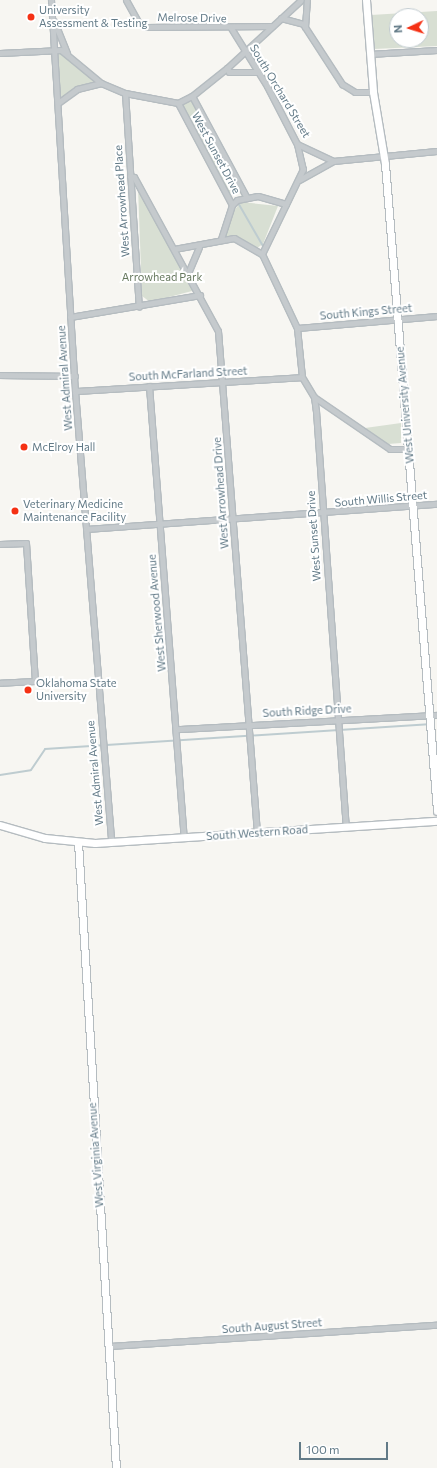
<!DOCTYPE html>
<style>
body{margin:0}
#map{position:relative;width:437px;height:1468px;overflow:hidden;background:#f7f6f2;font-family:Commissioner,sans-serif}
div>[style]{position:absolute}
[style*='--x']{left:calc(var(--x)*1px);top:calc(var(--y)*1px);width:calc(var(--w)*1px);rotate:calc(var(--a)*1deg)}
.green>*{inset:0;background:#d8dfd3}
.stream>*{height:2px;margin:-1px;padding:0 1px;transform-origin:1px;border-radius:1px;background:#beccd0}
.roads{filter:drop-shadow(1px 0 #b5bcc0) drop-shadow(-1px 0 #b5bcc0) drop-shadow(0 1px #b5bcc0) drop-shadow(0 -1px #b5bcc0)}
.street>*{height:5px;margin:-2.5px;padding:0 2.5px;transform-origin:2.5px;border-radius:2.5px;background:#c5cacd}
.secondary>*{height:7px;margin:-3.5px;padding:0 3.5px;transform-origin:3.5px;border-radius:3.5px;background:#fff}
.dots>*{width:11px;height:11px;translate:-50% -50%;box-sizing:border-box;border:2px solid #fff;border-radius:50%}
span{translate:-50% -50%;white-space:nowrap;text-align:center;line-height:1.15;-webkit-text-stroke:4px #fff;paint-order:stroke}
.poi-label{font-size:11px;color:#627a87}
.left{translate:0 -50%;text-align:left}
.street-label{font-size:11px;color:#627a87}
.park-label{font-size:11px;color:#66785e}
.north{position:absolute;left:389px;top:8px;width:40px;height:40px;box-sizing:border-box;background:#fff;border:1px solid #c0cacf;border-radius:50%;rotate:266deg;font-size:11px;font-weight:700;line-height:16px;text-align:center;color:#627a87}
.north::after{content:'';display:block;margin:auto;width:14px;height:18px;background:#f53114;clip-path:polygon(50% 0,100% 100%,50% 72%,0 100%)}
.scale{position:absolute;left:299px;top:1442px;width:89px;height:18px;box-sizing:border-box;border:2px solid #627a87;border-top:0;padding-left:5px;font-size:12px;line-height:14px;white-space:nowrap;color:#627a87;-webkit-text-stroke:3px #fff;paint-order:stroke}
</style>
<div id="map">
<div class="green">
<i style="clip-path:polygon(evenodd,437px 11px,437px 46px,374px 49px,371px 15px,437px 11px,397px 16px,421px 16px,421px 40px,397px 40px,397px 16px)"></i>
<i style="clip-path:polygon(54px 50px,61px 50px,101px 83px,87px 85px,58px 103px)"></i>
<i style="clip-path:polygon(184px 102px,192px 102px,240px 189px,237px 195px,229px 193px,182px 108px)"></i>
<i style="clip-path:polygon(138px 188px,191px 285px,192px 291px,150px 302px,142px 296px)"></i>
<i style="clip-path:polygon(241px 202px,278px 206px,263px 244px,257px 248px,225px 236px,233px 212px)"></i>
<i style="clip-path:polygon(401px 423px,401px 443px,388px 444px,365px 428px)"></i>
</div>
<div class="stream">
<i style="--x:237;--y:201;--w:54;--a:60.1"></i>
<i style="--x:0;--y:775;--w:31;--a:-9"></i>
<i style="--x:31;--y:770;--w:25;--a:-56"></i>
<i style="--x:45;--y:749;--w:384;--a:-3.7"></i>
</div>
<div class="roads">
<div class="street">
<i style="--x:51;--y:0;--w:392;--a:86.5"></i>
<i style="--x:75;--y:391;--w:453;--a:85.4"></i>
<i style="--x:126;--y:0;--w:26;--a:61"></i>
<i style="--x:139;--y:23;--w:8;--a:30"></i>
<i style="--x:146;--y:27;--w:126;--a:-0.5"></i>
<i style="--x:281;--y:18;--w:23;--a:15"></i>
<i style="--x:303;--y:24;--w:72;--a:57"></i>
<i style="--x:342;--y:84;--w:15;--a:32"></i>
<i style="--x:355;--y:92;--w:18;--a:0"></i>
<i style="--x:54;--y:21;--w:35;--a:68"></i>
<i style="--x:305;--y:27;--w:27;--a:-86"></i>
<i style="--x:231;--y:28;--w:68;--a:58.2"></i>
<i style="--x:267;--y:86;--w:65;--a:62.7"></i>
<i style="--x:297;--y:144;--w:40;--a:25"></i>
<i style="--x:333;--y:161;--w:104;--a:-5.5"></i>
<i style="--x:0;--y:53;--w:61;--a:-2.8"></i>
<i style="--x:61;--y:50;--w:52;--a:39.5"></i>
<i style="--x:101;--y:83;--w:26;--a:23"></i>
<i style="--x:125;--y:93;--w:54;--a:10.7"></i>
<i style="--x:178;--y:103;--w:16;--a:-27"></i>
<i style="--x:192;--y:96;--w:45;--a:-38.7"></i>
<i style="--x:227;--y:68;--w:100;--a:-42.6"></i>
<i style="--x:369;--y:54;--w:68;--a:-3.4"></i>
<i style="--x:227;--y:68;--w:4;--a:63"></i>
<i style="--x:229;--y:72;--w:29;--a:0"></i>
<i style="--x:125;--y:93;--w:214;--a:86.3"></i>
<i style="--x:192;--y:96;--w:116;--a:61.7"></i>
<i style="--x:58;--y:103;--w:24;--a:-36"></i>
<i style="--x:77;--y:89;--w:25;--a:-14"></i>
<i style="--x:178;--y:103;--w:115;--a:62.1"></i>
<i style="--x:232;--y:205;--w:36;--a:108"></i>
<i style="--x:297;--y:144;--w:26;--a:77"></i>
<i style="--x:303;--y:169;--w:94;--a:115.8"></i>
<i style="--x:262;--y:254;--w:82;--a:64.7"></i>
<i style="--x:297;--y:328;--w:49;--a:84.2"></i>
<i style="--x:302;--y:377;--w:23;--a:59"></i>
<i style="--x:314;--y:397;--w:14;--a:82"></i>
<i style="--x:316;--y:411;--w:418;--a:85.9"></i>
<i style="--x:130;--y:176;--w:4;--a:14"></i>
<i style="--x:134;--y:177;--w:175;--a:61.4"></i>
<i style="--x:218;--y:331;--w:504;--a:85.56"></i>
<i style="--x:299;--y:180;--w:39;--a:-29"></i>
<i style="--x:232;--y:205;--w:7;--a:-45"></i>
<i style="--x:237;--y:200;--w:21;--a:-11"></i>
<i style="--x:258;--y:196;--w:29;--a:16"></i>
<i style="--x:174;--y:249;--w:61;--a:-10.4"></i>
<i style="--x:234;--y:238;--w:32;--a:30"></i>
<i style="--x:188;--y:273;--w:28;--a:-67"></i>
<i style="--x:70;--y:317;--w:132;--a:-9.6"></i>
<i style="--x:297;--y:328;--w:141;--a:-4.9"></i>
<i style="--x:0;--y:375;--w:75;--a:0.8"></i>
<i style="--x:149;--y:386;--w:453;--a:85.6"></i>
<i style="--x:75;--y:391;--w:227;--a:-3.5"></i>
<i style="--x:314;--y:397;--w:92;--a:34.4"></i>
<i style="--x:390;--y:449;--w:19;--a:0"></i>
<i style="--x:86;--y:529;--w:352;--a:-4.1"></i>
<i style="--x:0;--y:544;--w:26;--a:-2"></i>
<i style="--x:26;--y:543;--w:138;--a:86.3"></i>
<i style="--x:35;--y:681;--w:35;--a:177"></i>
<i style="--x:178;--y:729;--w:259;--a:-3.1"></i>
<i style="--x:108;--y:1346;--w:330;--a:-3.7"></i>
</div>
<div class="secondary">
<i style="--x:366;--y:0;--w:92;--a:85.6"></i>
<i style="--x:373;--y:92;--w:73;--a:80.5"></i>
<i style="--x:385;--y:164;--w:649;--a:85.4"></i>
<i style="--x:0;--y:825;--w:47;--a:16.1"></i>
<i style="--x:45;--y:838;--w:50;--a:5.7"></i>
<i style="--x:95;--y:843;--w:343;--a:-3.7"></i>
<i style="--x:78;--y:842;--w:627;--a:86.53"></i>
</div>
</div>
<div class="dots">
<i style="left:31px;top:17px;background:#f53114"></i>
<i style="left:24px;top:447px;background:#f53114"></i>
<i style="left:15px;top:511px;background:#f53114"></i>
<i style="left:28px;top:690px;background:#f53114"></i>
</div>
<div class="poi-label">
<span class="left" style="left:39px;top:17px">University<br>Assessment &amp; Testing</span>
<span class="left" style="left:32px;top:447px">McElroy Hall</span>
<span class="left" style="left:23px;top:511px">Veterinary Medicine<br>Maintenance Facility</span>
<span class="left" style="left:36px;top:690px">Oklahoma State<br>University</span>
</div>
<div class="street-label">
<span style="left:192px;top:18px;rotate:1deg">Melrose Drive</span>
<span style="left:280px;top:91px;rotate:59deg">South Orchard Street</span>
<span style="left:216px;top:153px;rotate:62deg">West Sunset Drive</span>
<span style="left:122px;top:201px;rotate:-94deg">West Arrowhead Place</span>
<span style="left:366px;top:312px;rotate:-5deg">South Kings Street</span>
<span style="left:188px;top:374px;rotate:-3deg">South McFarland Street</span>
<span style="left:65px;top:378px;rotate:-94deg">West Admiral Avenue</span>
<span style="left:405px;top:405px;rotate:-95deg">West University Avenue</span>
<span style="left:221px;top:493px;rotate:-94deg">West Arrowhead Drive</span>
<span style="left:381px;top:499px;rotate:-5deg">South Willis Street</span>
<span style="left:314px;top:536px;rotate:-94deg">West Sunset Drive</span>
<span style="left:157px;top:613px;rotate:-95deg">West Sherwood Avenue</span>
<span style="left:307px;top:711px;rotate:-3deg">South Ridge Drive</span>
<span style="left:95px;top:773px;rotate:-95deg">West Admiral Avenue</span>
<span style="left:257px;top:833px;rotate:-4deg">South Western Road</span>
<span style="left:96px;top:1155px;rotate:-94deg">West Virginia Avenue</span>
<span style="left:272px;top:1326px;rotate:-4deg">South August Street</span>
</div>
<div class="park-label">
<span style="left:162px;top:277px">Arrowhead Park</span>
</div>
<div class="north">N</div>
<div class="scale">100 m</div>
</div>
